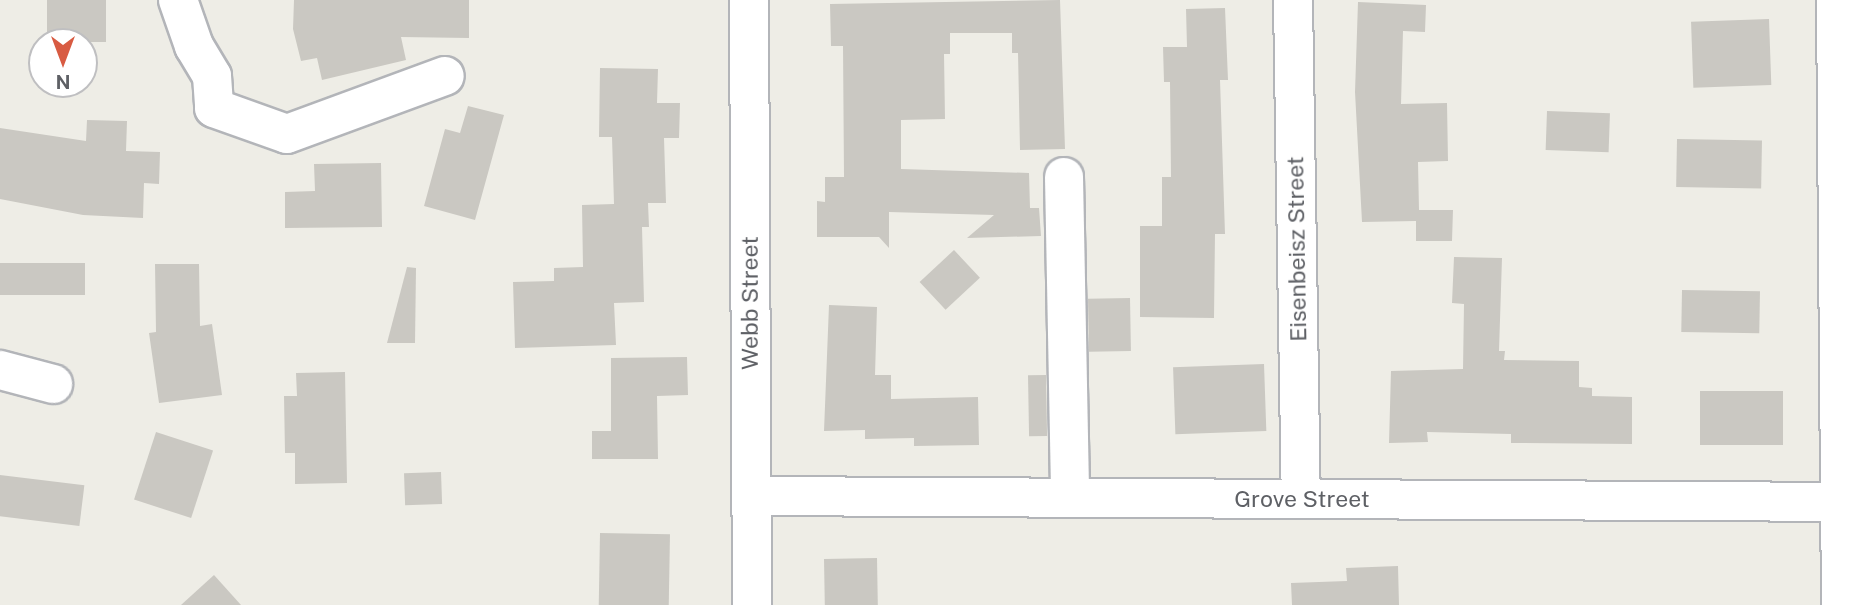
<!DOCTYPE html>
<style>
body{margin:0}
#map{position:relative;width:1852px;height:605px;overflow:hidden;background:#eeede6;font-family:"Public Sans",sans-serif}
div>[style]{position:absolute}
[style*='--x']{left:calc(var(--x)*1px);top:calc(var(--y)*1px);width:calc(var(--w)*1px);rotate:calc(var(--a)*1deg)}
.building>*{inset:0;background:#cac8c2;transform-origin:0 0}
.roads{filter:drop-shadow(2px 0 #b3b5b9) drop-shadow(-2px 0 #b3b5b9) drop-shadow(0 2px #b3b5b9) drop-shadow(0 -2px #b3b5b9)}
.minor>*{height:38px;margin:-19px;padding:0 19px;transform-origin:19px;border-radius:19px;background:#fff}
span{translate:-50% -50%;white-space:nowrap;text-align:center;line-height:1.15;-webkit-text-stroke:5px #fff;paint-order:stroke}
.street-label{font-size:23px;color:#5e6065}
.north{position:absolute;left:28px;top:28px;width:70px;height:70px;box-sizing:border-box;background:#fff;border:2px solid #bfbfc1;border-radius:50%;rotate:180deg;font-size:19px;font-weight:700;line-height:28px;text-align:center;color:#5e6065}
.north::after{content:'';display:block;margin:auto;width:24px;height:32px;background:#d85b42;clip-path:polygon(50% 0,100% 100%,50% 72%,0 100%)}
</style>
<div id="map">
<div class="building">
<i style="left:47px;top:0;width:59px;height:42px"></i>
<i style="clip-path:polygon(294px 0,469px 0,469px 38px,401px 37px,406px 60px,322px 80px,317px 58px,301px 61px,293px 29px)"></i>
<i style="clip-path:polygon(1060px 0,1065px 149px,1020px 150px,1018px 53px,1012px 53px,1012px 33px,950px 33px,950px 54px,944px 54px,945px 119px,901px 120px,901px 169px,1029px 173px,1030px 208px,1039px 208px,1041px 236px,967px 238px,994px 215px,889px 212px,889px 248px,879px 237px,817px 237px,817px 201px,825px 202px,825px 177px,844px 177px,843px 46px,831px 46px,830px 4px)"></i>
<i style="clip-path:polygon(1358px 2px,1426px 5px,1425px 32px,1403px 31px,1401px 104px,1447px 103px,1448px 161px,1418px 162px,1419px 210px,1453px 210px,1452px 241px,1416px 241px,1416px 221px,1362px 222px,1355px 92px)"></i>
<i style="clip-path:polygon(1225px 8px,1228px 80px,1220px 80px,1225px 234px,1215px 234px,1214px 318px,1140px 317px,1140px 226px,1162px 226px,1162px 177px,1171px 177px,1170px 82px,1164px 82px,1163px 47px,1187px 47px,1186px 9px)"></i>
<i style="left:1769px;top:19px;width:66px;height:78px;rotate:88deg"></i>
<i style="clip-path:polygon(600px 68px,658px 69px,657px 103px,680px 103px,679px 138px,664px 138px,666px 203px,648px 203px,649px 227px,642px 227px,644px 302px,614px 303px,616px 345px,515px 348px,513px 282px,554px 281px,554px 268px,583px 267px,582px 205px,614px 204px,612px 137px,599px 137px)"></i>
<i style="clip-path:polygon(468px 106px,504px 115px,475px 220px,424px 206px,445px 129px,460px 133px)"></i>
<i style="left:1547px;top:111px;width:63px;height:39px;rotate:2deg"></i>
<i style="clip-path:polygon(87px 120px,127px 121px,126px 151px,160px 152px,159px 184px,144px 183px,143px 218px,83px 215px,0 199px,0 128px,86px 141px)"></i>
<i style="left:1677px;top:139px;width:85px;height:48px;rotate:1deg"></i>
<i style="clip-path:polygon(381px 163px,382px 227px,285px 228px,285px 192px,315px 191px,314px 164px)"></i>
<i style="left:954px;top:250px;width:38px;height:47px;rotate:47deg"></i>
<i style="clip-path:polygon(1454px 257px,1502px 258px,1499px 351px,1505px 351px,1504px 360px,1579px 361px,1579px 387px,1592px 388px,1592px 396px,1632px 397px,1632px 444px,1511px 443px,1511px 434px,1427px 432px,1428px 442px,1389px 443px,1391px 371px,1463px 369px,1464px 304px,1452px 303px)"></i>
<i style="left:0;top:263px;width:85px;height:32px"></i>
<i style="clip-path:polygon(155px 264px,199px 264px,200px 326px,212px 324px,222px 395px,159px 403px,149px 333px,156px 332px)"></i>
<i style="clip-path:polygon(407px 267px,416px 268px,415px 343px,387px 343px)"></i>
<i style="left:1682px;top:290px;width:78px;height:42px;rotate:1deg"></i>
<i style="left:1130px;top:298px;width:53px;height:42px;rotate:89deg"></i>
<i style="clip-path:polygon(829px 305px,877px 307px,875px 375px,891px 375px,891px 399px,978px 397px,979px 445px,914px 446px,914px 438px,865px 439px,865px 430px,824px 431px)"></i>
<i style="clip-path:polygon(687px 357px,688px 395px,657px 396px,658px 459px,592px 459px,592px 431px,611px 431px,611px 358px)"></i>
<i style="left:1264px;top:364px;width:67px;height:91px;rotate:88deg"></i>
<i style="clip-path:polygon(345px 372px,347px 483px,295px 484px,295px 453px,285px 453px,284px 396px,297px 396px,296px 373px)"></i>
<i style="left:1046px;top:375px;width:61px;height:18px;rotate:89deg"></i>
<i style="left:1700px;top:391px;width:83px;height:54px"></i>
<i style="left:156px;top:432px;width:60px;height:71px;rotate:18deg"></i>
<i style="left:441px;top:472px;width:32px;height:37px;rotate:88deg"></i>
<i style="left:0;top:475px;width:85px;height:41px;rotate:7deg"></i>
<i style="left:600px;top:533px;width:70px;height:72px;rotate:1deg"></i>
<i style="left:877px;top:558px;width:47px;height:53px;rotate:89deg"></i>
<i style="clip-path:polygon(1398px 566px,1399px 605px,1292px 605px,1291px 583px,1347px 581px,1346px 568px)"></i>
<i style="clip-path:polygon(214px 575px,241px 605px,181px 605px)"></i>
</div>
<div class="roads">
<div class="minor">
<i style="--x:178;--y:0;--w:49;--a:70.8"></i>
<i style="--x:194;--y:46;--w:35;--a:59"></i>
<i style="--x:212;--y:76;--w:32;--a:86"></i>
<i style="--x:214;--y:108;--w:77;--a:19.6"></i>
<i style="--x:287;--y:134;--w:168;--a:-20.2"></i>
<i style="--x:749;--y:0;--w:605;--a:89.72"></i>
<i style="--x:1293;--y:0;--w:499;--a:89.1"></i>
<i style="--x:1836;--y:0;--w:605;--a:89.53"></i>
<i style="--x:1064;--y:177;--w:321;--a:88.9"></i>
<i style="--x:0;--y:370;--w:55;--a:14.8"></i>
<i style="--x:751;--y:496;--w:1101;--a:0.31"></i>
</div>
</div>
<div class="street-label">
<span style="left:1297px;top:249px;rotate:-91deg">Eisenbeisz Street</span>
<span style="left:750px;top:303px;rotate:-90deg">Webb Street</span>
<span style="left:1302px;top:499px">Grove Street</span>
</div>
<div class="north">N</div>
</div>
